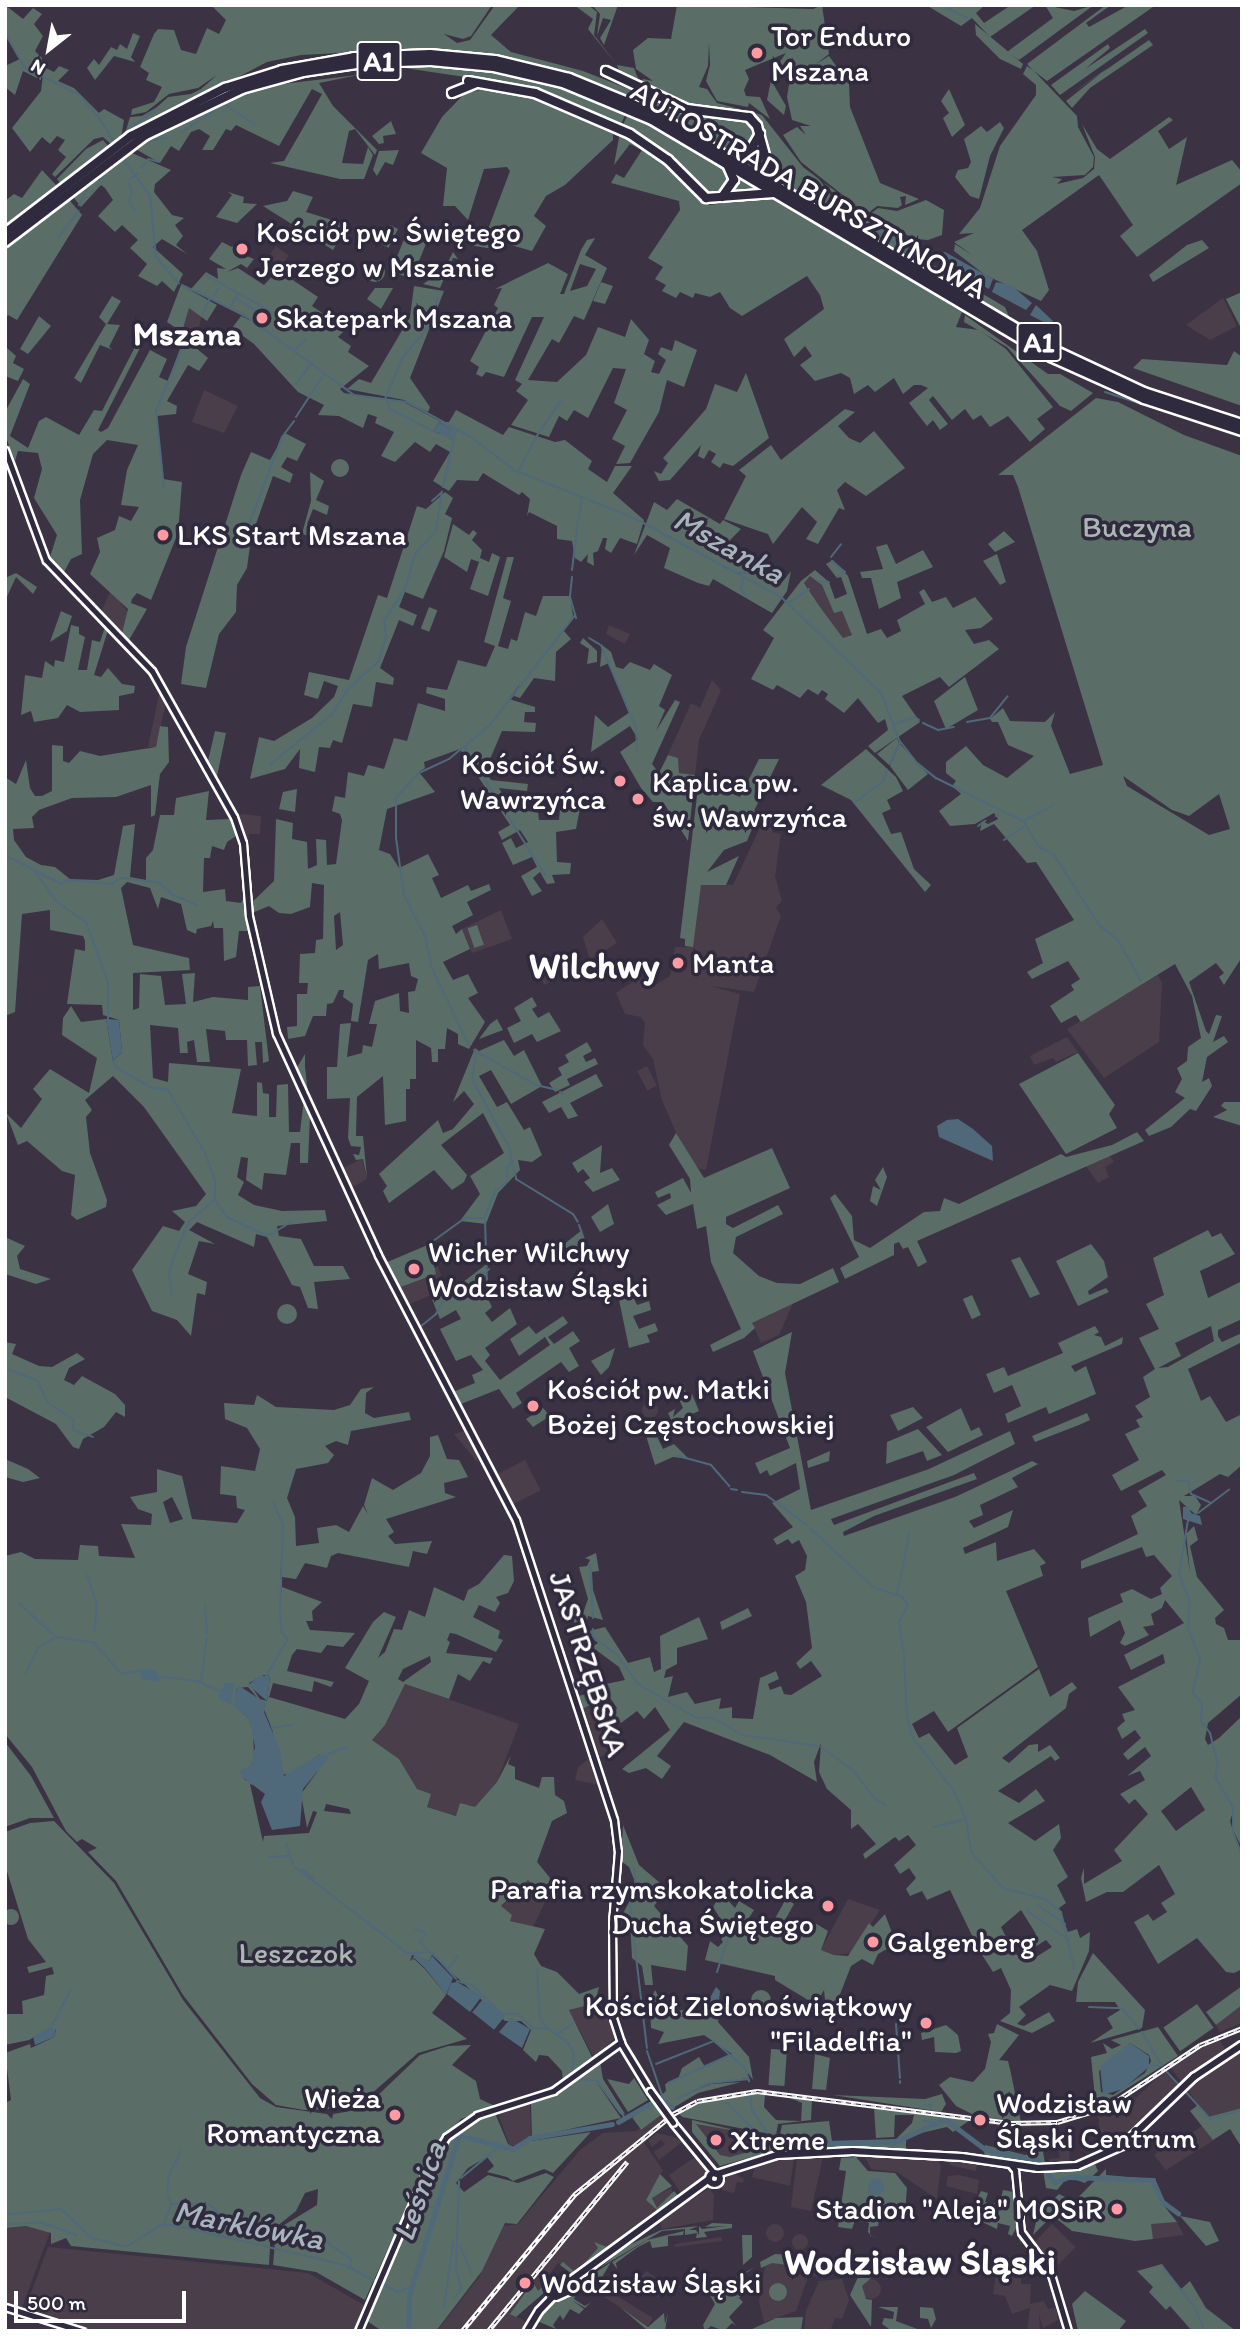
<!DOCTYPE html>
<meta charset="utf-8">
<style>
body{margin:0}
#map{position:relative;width:1247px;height:2336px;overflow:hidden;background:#3b3343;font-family:Itim,sans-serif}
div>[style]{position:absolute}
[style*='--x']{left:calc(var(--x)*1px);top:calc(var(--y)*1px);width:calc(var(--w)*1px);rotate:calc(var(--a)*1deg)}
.built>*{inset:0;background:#4a3e4a;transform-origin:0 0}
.round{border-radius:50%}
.green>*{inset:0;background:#5a6d66;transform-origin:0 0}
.water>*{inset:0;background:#50697a;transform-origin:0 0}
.stream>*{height:2px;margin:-1px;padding:0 1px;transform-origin:1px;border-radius:1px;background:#50697a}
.river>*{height:4.5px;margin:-2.25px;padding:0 2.25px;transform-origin:2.25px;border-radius:2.25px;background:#50697a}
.roads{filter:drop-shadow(2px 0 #fff) drop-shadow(-2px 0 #fff) drop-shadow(0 2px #fff) drop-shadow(0 -2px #fff)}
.secondary>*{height:5px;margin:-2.5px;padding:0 2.5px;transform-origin:2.5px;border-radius:2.5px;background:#2f2a3d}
.primary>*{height:6px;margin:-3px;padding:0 3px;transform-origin:3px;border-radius:3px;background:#2f2a3d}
.primary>.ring{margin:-3px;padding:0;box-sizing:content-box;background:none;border:6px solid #2f2a3d;border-radius:50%}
.motorway>*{height:8px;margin:-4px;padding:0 4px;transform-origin:4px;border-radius:4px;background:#2f2a3d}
.rail>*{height:4.5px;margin-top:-2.25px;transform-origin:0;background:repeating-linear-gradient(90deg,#2f2a3d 0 5px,#fff 0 10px);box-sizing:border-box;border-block:2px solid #fff}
.bridges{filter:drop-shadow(2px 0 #fff) drop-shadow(-2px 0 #fff) drop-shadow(0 2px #fff) drop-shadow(0 -2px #fff)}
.secondary-bridge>*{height:5px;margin:-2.5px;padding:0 2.5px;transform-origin:2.5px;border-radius:2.5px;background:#2f2a3d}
.dots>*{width:19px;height:19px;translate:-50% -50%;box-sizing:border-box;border:4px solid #2f2a3d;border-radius:50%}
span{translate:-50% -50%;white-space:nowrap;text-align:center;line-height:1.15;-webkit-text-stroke:7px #2f2a3d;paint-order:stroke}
.shield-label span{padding:2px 5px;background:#2f2a3d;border:2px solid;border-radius:5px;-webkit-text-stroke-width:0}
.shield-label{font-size:28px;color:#fff;font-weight:700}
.poi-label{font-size:30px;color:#fff}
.left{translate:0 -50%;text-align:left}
.right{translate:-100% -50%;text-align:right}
.street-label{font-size:30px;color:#fff}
.park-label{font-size:30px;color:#acb6b2}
.water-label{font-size:32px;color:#a8b4bc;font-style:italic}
.quarter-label{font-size:33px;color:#fff;font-weight:700}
.district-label{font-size:37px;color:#fff;font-weight:700}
.frame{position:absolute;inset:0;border:7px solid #fff;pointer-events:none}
.north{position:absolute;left:14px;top:14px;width:70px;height:70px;-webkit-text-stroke:5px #2f2a3d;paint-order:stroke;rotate:211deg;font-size:19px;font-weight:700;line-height:28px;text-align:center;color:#fff}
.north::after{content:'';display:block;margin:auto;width:24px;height:32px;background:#fff;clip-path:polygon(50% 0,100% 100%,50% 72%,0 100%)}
.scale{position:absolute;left:14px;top:2291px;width:172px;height:32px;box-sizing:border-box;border:4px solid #fff;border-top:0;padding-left:9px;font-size:21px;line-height:24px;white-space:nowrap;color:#fff;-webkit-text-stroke:5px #2f2a3d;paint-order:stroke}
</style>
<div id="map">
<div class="built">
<i style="left:276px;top:246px;width:16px;height:19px;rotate:38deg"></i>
<i style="clip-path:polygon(1223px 298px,1237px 326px,1210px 340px,1186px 325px)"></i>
<i style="clip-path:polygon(189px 308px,202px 316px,195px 342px,182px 332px)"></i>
<i style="clip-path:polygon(204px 390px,238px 406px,224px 433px,192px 422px)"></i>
<i style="clip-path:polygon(810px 575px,822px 585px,834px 612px,842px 611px,853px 635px,843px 638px,820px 607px,804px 582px)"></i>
<i style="clip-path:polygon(111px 590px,131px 616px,121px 634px,100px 614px)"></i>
<i style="clip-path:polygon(609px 625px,630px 634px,625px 644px,606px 634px)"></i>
<i style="clip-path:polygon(712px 680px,721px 690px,699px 740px,695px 775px,679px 773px,678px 758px,668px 755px,691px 703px,700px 708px)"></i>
<i style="clip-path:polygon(160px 690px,166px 702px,156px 747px,148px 747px)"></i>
<i style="clip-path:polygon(767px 813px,774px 816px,772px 832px,781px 834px,775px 876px,782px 901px,776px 907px,781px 916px,754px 992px,711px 986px,740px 994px,706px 1170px,699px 1169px,683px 1149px,662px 1100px,653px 1059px,643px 1045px,645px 1023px,641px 1017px,625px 1014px,616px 993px,641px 976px,646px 984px,654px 986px,670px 976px,675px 947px,690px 947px,701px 884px,733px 885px)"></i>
<i style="clip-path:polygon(242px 814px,261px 816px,260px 834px,249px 834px,247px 842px,237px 817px)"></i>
<i style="clip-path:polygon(501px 910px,512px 939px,472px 953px,462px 929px)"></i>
<i style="clip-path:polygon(602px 919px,617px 943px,590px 960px,583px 937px)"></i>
<i style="left:548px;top:955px;width:25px;height:17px;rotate:63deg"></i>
<i style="clip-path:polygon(1158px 975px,1162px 983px,1159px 1042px,1104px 1078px,1067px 1029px)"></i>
<i style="clip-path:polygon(1067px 1037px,1078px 1052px,1056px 1062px,1053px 1058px,1034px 1065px,1030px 1056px)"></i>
<i style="left:647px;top:1066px;width:22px;height:11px;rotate:63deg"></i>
<i style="clip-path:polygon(1109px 1155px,1114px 1162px,1105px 1167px,1109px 1177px,1098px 1183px,1085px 1165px)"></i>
<i style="clip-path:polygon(362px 1159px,367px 1179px,351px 1188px,343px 1168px)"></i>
<i style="clip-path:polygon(438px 1266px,446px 1289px,407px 1305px,398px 1288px,436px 1274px,434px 1268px)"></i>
<i style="clip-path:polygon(793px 1303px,779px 1335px,761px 1343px,752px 1323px)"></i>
<i class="round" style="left:642px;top:1402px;width:16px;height:16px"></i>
<i style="clip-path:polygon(466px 1431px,476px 1447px,478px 1463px,454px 1434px)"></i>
<i style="left:525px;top:1460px;width:34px;height:33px;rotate:63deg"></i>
<i style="clip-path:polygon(405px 1684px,519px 1724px,497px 1782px,475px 1808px,457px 1816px,427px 1807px,399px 1759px,372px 1740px,385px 1725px)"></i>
<i style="clip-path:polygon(588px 1706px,599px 1721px,607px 1720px,602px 1731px,622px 1742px,613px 1752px,598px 1758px,581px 1709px)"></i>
<i style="clip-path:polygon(591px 1758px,594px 1768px,600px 1785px,575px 1780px,578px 1767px)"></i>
<i style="clip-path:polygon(528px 1879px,541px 1893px,545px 1892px,546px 1900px,533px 1927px,509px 1920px,512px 1915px,501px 1907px)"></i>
<i style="clip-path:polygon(848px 1899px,880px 1910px,851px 1953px,834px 1955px,821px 1950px)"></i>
<i style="clip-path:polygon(1242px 2005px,1242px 2023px,1220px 2032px,1216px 2025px)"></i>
<i style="clip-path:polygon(585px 2006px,591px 2015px,609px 2015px,614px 2039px,594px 2058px,569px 2010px)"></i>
<i style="clip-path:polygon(1218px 2038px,1229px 2055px,1242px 2050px,1242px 2108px,1208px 2117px,1170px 2067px)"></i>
<i style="clip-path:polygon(1164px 2071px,1180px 2087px,1119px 2145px,1110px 2148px,1100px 2134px,1098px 2115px,1132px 2096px,1136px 2098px)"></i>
<i style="clip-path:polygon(530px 2103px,531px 2137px,515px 2146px,509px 2144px,498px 2114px)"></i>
<i style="clip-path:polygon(662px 2114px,667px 2121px,644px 2143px,663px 2170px,646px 2200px,654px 2206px,653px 2197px,672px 2188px,672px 2198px,624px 2240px,609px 2228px,624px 2241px,576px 2274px,558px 2263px,547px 2277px,555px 2284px,516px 2316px,528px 2323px,525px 2331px,437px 2331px,479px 2277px,504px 2226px,518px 2224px,580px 2150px,603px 2133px,636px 2131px)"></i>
<i style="clip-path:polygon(973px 2115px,1031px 2122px,1031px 2127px,1017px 2128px,1016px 2136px,996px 2125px,975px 2124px)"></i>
<i style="clip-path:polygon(692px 2120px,774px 2137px,773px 2151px,720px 2166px,692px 2132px)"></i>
<i style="clip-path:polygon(1203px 2125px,1214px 2140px,1166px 2170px,1154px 2155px,1183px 2131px,1188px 2136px)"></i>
<i style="clip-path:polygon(1072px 2132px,1069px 2161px,1074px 2165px,1052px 2167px,1049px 2159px,1060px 2158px,1058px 2147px,1050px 2146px,1055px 2133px)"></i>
<i style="clip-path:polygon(657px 2133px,674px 2137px,682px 2142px,659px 2160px,654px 2152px,665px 2144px,661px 2140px,652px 2147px,648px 2140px)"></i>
<i style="clip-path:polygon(698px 2155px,705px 2165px,705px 2178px,682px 2195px,669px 2175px)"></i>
<i style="clip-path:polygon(823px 2157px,811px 2211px,791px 2207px,797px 2158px)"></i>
<i style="clip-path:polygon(865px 2157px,937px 2159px,941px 2166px,937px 2199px,897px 2172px,871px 2169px)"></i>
<i style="clip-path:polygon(794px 2158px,790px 2186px,752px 2177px,756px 2164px)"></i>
<i style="clip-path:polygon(951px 2159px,977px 2161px,976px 2171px,949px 2165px)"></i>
<i style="clip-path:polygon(733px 2173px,744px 2179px,743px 2183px,737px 2182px,734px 2193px,722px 2190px,724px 2178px)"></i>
<i style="clip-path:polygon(959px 2175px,979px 2180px,977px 2194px,946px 2186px,948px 2176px)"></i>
<i style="clip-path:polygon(709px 2188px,714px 2195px,713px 2220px,662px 2229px,660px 2221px)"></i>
<i style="clip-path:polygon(1160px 2221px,1177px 2222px,1184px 2235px,1153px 2239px,1150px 2224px)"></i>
<i class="round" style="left:766px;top:2224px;width:18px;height:18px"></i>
<i style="left:1052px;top:2224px;width:33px;height:28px;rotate:44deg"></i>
<i style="clip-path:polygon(26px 2226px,50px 2232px,21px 2310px,5px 2305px,5px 2228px)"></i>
<i class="round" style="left:792px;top:2234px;width:16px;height:16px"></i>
<i style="clip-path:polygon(722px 2237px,722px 2241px,675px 2247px,675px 2244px)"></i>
<i style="clip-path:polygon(48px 2247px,308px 2273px,364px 2305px,355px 2331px,86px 2331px,24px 2312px)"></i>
<i style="clip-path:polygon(797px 2254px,822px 2261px,818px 2277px,810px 2275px,811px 2269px,792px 2262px)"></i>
<i style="clip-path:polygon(771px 2262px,794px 2266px,794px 2273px,808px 2277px,796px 2311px,764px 2322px,759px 2302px,765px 2266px)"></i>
<i style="clip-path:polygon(646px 2271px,666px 2284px,658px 2297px,635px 2285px)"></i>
<i style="clip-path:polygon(1007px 2272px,1021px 2273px,1021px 2284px,1031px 2284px,1030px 2304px,1044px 2301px,1048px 2309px,1056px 2308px,1058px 2320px,1043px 2328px,1039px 2314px,1040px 2330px,1027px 2331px,1030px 2308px,1012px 2314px,1005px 2296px,993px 2294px,996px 2275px,1006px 2276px)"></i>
<i class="round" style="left:861px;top:2279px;width:20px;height:20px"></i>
<i style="clip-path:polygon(842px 2279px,849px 2300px,842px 2319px,835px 2318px,830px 2331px,804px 2331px,806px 2311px,819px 2281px)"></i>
<i style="clip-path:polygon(604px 2288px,653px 2318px,648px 2326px,600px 2294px)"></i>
</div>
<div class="green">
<i style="clip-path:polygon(5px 5px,23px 19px,33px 8px,42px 14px,34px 24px,43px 36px,35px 51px,42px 58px,41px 80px,23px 71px,15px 95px,5px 87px,5px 66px,20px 59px,5px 34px)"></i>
<i style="clip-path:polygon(211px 5px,492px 5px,471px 36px,463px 39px,444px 34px,457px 43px,470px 40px,495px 5px,520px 5px,491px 35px,511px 52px,583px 71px,634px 91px,636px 87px,686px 110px,745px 117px,757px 130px,753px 146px,734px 152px,635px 101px,638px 89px,633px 100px,486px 56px,415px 49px,301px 55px,267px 62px,124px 137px,130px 117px,142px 116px,157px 107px,168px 97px,191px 94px,201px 89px,217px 75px,198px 88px,169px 94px,146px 112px,131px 115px,132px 109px,154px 102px,162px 87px,146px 80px,149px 73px,140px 67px,154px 34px,158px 29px,174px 30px,181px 50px,196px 54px,207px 28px,219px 34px,226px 20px)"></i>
<i style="clip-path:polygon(574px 5px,588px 5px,597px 12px,594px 35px,616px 64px,588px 29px,593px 19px)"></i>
<i style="clip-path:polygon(592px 5px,618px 5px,604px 45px,600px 38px,611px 20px,603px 18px,597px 36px,600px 14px)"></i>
<i style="clip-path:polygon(677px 5px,813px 9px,822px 5px,829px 54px,816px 64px,829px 56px,849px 84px,850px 107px,880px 183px,919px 199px,905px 205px,906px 196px,900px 197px,902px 205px,898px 208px,877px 206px,867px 214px,801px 162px,783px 135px,797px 127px,806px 135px,800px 126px,811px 126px,792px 120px,787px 97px,790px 78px,797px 78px,814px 67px,795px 77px,783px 74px,779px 63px,786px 53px,745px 70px,749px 79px,744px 90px,746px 96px,760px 97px,770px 119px,749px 103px,748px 107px,717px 101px,706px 81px,710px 65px,709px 43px,708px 66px,699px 87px,707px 89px,717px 103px,762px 115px,803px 167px,819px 179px,841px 209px,910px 240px,918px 256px,1005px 307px,1010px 319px,780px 181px,746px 113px,695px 107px,621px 76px,617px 65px,634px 68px,640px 84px,643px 79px,653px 81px,636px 69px,633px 50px,648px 38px,671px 39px)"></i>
<i style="clip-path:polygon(926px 5px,985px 5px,976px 13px,984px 23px,1011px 5px,1036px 5px,990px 37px,972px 18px,961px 26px)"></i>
<i style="clip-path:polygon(1045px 5px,1074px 11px,1094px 5px,1019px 60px,1007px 52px,1053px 18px)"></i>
<i style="clip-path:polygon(1106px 5px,1111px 5px,1086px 23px,1089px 27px,1129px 5px,1153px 7px,1047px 81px,1034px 71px,1077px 116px,1078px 127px,1094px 157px,1093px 167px,1085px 175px,1052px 177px,1062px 179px,1057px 184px,1083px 178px,1094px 169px,1095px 157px,1082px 124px,1097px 149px,1110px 159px,1169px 117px,1173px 120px,1158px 131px,1169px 149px,1187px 137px,1176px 185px,1232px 160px,1242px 172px,1242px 183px,1137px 257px,1120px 236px,1133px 225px,1099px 175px,1022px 230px,1037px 251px,1049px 290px,1041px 301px,985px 275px,954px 251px,955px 244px,972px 255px,954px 242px,974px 233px,959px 234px,980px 208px,1000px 146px,1036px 95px,1036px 85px,1023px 74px,1027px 66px,1033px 70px,1027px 64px)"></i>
<i style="clip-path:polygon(975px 24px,1023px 64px,1021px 69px,1000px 59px,976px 35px)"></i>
<i style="clip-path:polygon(1145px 29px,1148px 33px,1060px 95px,1051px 85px,1108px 44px,1110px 48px,1085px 69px)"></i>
<i style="clip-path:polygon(133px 33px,140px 36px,131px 57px,135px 62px,114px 56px,95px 80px,87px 68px,94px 59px,99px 65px,111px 47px,117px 50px,120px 44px,127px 49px)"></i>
<i style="clip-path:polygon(1149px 40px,1153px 45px,1090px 88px,1072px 108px,1066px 101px,1109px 67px,1064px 99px)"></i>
<i style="clip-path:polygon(446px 64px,496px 70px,572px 89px,627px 111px,620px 126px,622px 127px,629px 112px,715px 157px,732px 175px,727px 192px,708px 197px,656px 148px,512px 84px,398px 67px,319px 83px,333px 106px,377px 150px,375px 155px,355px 129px,349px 131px,342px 163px,363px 164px,368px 147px,373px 155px,364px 179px,340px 179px,270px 163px,284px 161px,303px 128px,322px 94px,312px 89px,279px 146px,236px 125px,231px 131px,226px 129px,213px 150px,202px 150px,210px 136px,199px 129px,191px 132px,179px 151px,171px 146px,160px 163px,132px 147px,224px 99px,257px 87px,358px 75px,373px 66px)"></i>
<i style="clip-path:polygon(59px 66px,69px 70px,58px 81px,74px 88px,99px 113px,104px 109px,124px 120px,121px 138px,112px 145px,103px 137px,94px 139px,55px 177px,52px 174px,66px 157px,58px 150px,65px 140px,57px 136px,50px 144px,42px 137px,30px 152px,12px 128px,41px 91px,44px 67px,54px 72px)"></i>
<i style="clip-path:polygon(771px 80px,786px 106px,784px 115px,767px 100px)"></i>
<i style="clip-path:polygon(484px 89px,514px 91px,613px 134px,613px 140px,565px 185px,546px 196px,534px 216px,546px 226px,532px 251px,507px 244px,500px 250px,474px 246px,479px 230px,487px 232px,510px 171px,507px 167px,484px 169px,468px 220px,455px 206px,443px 206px,447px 168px,421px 153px,442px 117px,464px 94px)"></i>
<i style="clip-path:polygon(949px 89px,965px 125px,952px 137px,943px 118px,949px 113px,941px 101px)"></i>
<i style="clip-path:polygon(391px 121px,396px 134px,383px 136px,384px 143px,379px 144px,372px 136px)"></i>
<i style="clip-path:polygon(1000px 122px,1004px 128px,990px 156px,979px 199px,970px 196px,955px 177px,958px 170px,968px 168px,971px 162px,964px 139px,981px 126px,987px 132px)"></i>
<i style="clip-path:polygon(620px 132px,651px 148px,709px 205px,773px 197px,962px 312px,956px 327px,979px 330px,1006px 349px,1053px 407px,1037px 419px,1045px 429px,1030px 442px,1008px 416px,990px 427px,981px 415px,973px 420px,965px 409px,952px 420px,933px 396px,929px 400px,948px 424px,940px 430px,933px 420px,927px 426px,909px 403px,928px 388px,921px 385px,914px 385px,903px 394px,894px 378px,875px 392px,868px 385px,854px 394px,850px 378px,841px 373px,815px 381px,800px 365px,812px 356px,805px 346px,794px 357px,784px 339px,824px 309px,820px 295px,807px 276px,742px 316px,730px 308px,720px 292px,710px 297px,695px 293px,693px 298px,680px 292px,676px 298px,662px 291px,666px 285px,655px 279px,663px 267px,648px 258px,680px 210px,679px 201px,611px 183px,616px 174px,624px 178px,642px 150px,630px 144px,614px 165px)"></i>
<i style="clip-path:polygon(103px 140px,109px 147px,61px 184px,57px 179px,86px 149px)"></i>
<i style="clip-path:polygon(758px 144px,774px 178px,737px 156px)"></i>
<i style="clip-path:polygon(399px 150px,393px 165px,385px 162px,377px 176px,373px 170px,379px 151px)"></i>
<i style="clip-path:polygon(132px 153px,171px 170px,155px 184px,154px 192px,172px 215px,184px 218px,175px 225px,183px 236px,176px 245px,187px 254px,162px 239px,153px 247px,183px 274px,174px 292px,162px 281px,157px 286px,138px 276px,147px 264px,130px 248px,138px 240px,122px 225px,115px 232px,98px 216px,113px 200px,105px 188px,101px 185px,81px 207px,71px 194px,91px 180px,99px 180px)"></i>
<i style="clip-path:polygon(731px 166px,771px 191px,729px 194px,735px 181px)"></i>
<i style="clip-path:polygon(42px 170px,57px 186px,5px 228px,5px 201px,14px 194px,22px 198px)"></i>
<i style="clip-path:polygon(824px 183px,857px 206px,865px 215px,838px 199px)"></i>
<i style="clip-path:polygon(293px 191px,313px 197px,306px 212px,348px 225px,333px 250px,263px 206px,287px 201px)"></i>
<i style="clip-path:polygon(228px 192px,244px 197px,243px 203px,257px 204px,237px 223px,216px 217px,232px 195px)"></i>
<i style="clip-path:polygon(66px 196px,82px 215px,17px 320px,8px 315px,5px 318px,5px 244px)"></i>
<i style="clip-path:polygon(926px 200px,944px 210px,942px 235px,928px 240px,915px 239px,869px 215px,878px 208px,897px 211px)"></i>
<i style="left:390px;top:225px;width:9px;height:21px;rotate:27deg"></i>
<i style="left:407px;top:232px;width:22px;height:42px;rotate:22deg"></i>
<i style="clip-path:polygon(evenodd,595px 238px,585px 255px,607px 268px,584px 320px,574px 316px,559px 343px,552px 339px,528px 380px,557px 382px,586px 355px,598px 327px,625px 337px,631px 319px,649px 340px,644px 354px,655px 361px,651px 372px,659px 374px,666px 360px,658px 354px,661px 347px,672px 351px,675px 340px,697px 350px,684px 387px,667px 380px,659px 412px,630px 463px,616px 464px,625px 446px,612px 439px,627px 410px,614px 403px,626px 369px,613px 368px,588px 418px,574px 410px,567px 421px,559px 416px,549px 437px,511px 425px,528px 400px,516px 391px,522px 384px,515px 380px,544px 317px,532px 317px,504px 377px,486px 372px,482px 377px,476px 374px,479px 367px,470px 361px,498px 308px,494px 305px,502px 288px,495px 289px,548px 263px,568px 274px,560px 294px,564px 294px,581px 250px,587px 240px,595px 238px,580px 264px,596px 269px,587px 286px,570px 291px,580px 264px)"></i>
<i style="clip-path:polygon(1202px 240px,1209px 248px,1153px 282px,1149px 275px,1187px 245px)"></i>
<i style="clip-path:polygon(evenodd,222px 242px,232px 247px,238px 242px,236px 252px,254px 259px,247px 268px,241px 264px,227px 272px,238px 268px,264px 285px,278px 270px,318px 297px,312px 306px,346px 329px,338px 337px,351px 346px,348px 352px,369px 366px,340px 389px,344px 393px,404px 402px,441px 422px,449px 422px,456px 410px,503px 435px,509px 427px,555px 442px,565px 440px,592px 461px,588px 469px,607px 482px,615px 466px,632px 466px,613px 493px,644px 520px,637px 544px,620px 538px,611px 553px,605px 549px,607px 538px,603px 538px,598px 551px,593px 553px,594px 566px,587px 562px,588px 554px,581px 562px,575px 558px,572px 541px,557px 539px,557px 526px,529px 512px,527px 516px,530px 499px,522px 492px,519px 495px,483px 473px,478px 481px,457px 480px,449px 491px,433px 481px,450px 452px,436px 444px,430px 452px,415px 442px,395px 462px,381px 456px,394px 432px,375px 423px,377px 417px,368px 414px,363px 428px,339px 416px,318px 415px,324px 405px,298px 392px,254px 344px,243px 336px,234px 347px,230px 342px,235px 335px,230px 331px,241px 316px,260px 325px,191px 289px,206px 272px,218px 279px,217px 268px,226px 269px,209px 259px,222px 242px,409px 420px,434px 431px,439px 422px,453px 430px,440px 434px,409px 420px)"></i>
<i style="clip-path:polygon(453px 252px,458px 259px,453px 258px,440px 288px,423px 284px,444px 270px)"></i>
<i class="round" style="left:365px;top:262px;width:20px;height:20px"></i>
<i style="clip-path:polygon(601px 282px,613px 286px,605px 304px,593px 301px)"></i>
<i style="clip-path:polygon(181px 285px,217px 305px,207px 321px,189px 308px,182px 332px,167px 322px)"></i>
<i style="clip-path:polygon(414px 286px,444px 291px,410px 378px,430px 407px,428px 412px,404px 400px,347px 389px,359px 379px,371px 383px,410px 317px)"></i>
<i style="clip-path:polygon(375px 288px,393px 288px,381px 309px,367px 299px)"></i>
<i style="clip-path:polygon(1242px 292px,1242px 330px,1226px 299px)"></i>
<i style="clip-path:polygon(112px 296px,121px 301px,107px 324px,120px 325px,109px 347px,113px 350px,100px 345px,81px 383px,74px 378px,106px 324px,99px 317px)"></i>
<i style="clip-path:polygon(965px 315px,1048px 374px,1060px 374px,1093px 393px,1071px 411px,1060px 406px,1007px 347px,964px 322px)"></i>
<i style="clip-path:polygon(39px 316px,51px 326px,28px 354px,20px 349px)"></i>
<i style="clip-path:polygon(184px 338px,208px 358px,199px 371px,188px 365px,167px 401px,177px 406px,176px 414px,157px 416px,163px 479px,182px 482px,178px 533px,151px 600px,137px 593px,132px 599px,131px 603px,147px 609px,129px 640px,122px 633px,128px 609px,90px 574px,100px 552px,97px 538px,115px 530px,119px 516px,131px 521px,139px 507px,121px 505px,127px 470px,138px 445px,107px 440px,93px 454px,80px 500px,82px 554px,71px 559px,62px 576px,49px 560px,57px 535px,34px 498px,42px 469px,38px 453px,18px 451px,15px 461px,5px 435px,5px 412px,23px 379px,30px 384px,10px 436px,28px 448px,39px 421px,46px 417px,79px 435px,94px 410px,102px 411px,137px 343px,141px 346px,98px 430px,101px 432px,108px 428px,150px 350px,167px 359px,159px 377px,168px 381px)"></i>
<i style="clip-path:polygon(5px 346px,16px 356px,13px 363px,24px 369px,18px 381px,5px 376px)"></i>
<i style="clip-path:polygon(1234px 351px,1242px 357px,1242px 406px,1133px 368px,1142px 359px,1227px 365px)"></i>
<i style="clip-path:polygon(746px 373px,769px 438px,733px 466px,723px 463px,720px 468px,711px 462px,716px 454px,709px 450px,704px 459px,698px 456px,701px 445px,670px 480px,659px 481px,654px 471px,661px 474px,668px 463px,663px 458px,706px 409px,715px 384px,737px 392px)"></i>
<i style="clip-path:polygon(evenodd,1096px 398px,1118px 402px,1184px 435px,1242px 456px,1242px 957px,1224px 985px,1219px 977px,1224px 973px,1216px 963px,1189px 982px,1206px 1031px,1209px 1034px,1216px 1015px,1222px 1016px,1213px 1042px,1224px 1036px,1228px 1042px,1207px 1057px,1202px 1082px,1209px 1078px,1212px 1086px,1196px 1111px,1190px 1109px,1171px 1127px,1149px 1136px,1145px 1130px,1185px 1098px,1175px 1092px,1182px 1079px,1177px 1068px,1187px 1061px,1188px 1047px,1201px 1038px,1192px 996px,1175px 964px,1081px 1022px,1076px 1015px,1061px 1023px,1050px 1006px,1074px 990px,1071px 985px,1080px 979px,1068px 961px,1032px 979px,1027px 972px,1043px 963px,1035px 939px,1074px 920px,1036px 862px,1027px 863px,994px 824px,980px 831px,982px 821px,988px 824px,998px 819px,994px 813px,975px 824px,950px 826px,939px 811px,961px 794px,952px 786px,956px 781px,946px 773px,946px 762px,966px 746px,983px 765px,1007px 778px,1034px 756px,1008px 745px,998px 722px,992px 722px,990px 719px,1003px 708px,1010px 721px,1045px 722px,1055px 712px,1051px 726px,1070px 774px,1103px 765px,1018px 487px,1013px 475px,998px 475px,1096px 398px,1123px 776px,1172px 810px,1189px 816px,1219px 794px,1230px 829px,1209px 835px,1127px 786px,1123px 776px)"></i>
<i style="clip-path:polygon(845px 409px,855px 412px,838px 426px,849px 438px,860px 443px,874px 431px,905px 468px,866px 496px,845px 482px,837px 490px,845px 510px,839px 508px,818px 544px,806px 539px,817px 522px,802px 507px,773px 544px,768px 534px,724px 519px,746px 476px,739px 470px,771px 445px,781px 460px)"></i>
<i style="clip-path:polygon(285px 433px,306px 444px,297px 461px,287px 457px,281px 467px,293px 474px,290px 483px,273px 476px,251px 538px,247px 568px,237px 585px,236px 612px,219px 634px,206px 688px,181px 684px,186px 647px,241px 475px,251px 452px,270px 460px)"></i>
<i class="round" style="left:331px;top:459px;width:18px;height:18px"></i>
<i style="clip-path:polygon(310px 472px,324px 481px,316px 500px,329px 506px,327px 515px,313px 509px,307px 524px,321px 531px,317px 539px,302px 534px,311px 501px)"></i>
<i style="clip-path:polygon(445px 492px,453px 498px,445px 514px,452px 518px,444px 551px,423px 599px,405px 592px,399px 607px,417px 615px,413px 626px,399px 620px,380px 668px,394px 678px,393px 685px,376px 682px,372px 707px,353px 704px,342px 743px,333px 740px,330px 748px,319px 747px,315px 772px,299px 768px,300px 749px,285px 769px,250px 779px,259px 737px,274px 741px,312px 718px,334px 697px,338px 686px,324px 681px,318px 699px,304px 695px,309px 672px,349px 680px,378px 595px,387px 598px,417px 506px,426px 509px)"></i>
<i style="clip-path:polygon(677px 499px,720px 524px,723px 520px,741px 529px,730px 540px,750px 565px,754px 560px,780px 585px,791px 571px,787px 591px,772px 613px,713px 579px,709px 586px,698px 583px,664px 568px,670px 548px,647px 535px,634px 555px,654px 502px,667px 510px)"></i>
<i style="clip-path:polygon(453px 524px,469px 535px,473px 530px,477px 533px,472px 540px,482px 550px,480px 558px,489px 562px,492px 553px,500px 557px,488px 596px,470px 589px,479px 562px,471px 559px,467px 572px,444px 557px)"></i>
<i style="clip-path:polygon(1004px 531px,1015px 542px,995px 552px,988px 544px)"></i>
<i style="clip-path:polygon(887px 544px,896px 564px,923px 550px,933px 567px,897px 582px,901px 598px,879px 609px,871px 578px,862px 578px,860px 572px,883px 569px,876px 547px)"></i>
<i style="clip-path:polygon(997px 554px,1006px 582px,1000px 585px,983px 561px)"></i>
<i style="clip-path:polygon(evenodd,507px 557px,514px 557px,503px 598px,511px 601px,498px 646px,508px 649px,511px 639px,517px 641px,525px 612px,536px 616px,543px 596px,570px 596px,573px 616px,563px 630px,571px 639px,556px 652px,555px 681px,534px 678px,520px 698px,514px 696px,520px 684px,509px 699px,535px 707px,535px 712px,525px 712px,524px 722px,536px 723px,535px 732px,502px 731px,490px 759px,477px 759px,491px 780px,528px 784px,527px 791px,499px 788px,511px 810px,538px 812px,539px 820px,559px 820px,561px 801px,581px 803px,576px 829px,556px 832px,557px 862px,571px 863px,570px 874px,552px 875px,555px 883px,547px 884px,540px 872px,533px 878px,542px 891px,532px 896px,521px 876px,537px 867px,532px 857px,513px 865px,502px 843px,511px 838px,516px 848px,528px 842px,520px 830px,502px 840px,498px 832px,510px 825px,460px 749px,424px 762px,425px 768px,419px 772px,435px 792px,387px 809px,379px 850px,390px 854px,399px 868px,428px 854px,439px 875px,432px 878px,441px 898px,468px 885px,471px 891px,489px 884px,491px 890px,467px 902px,473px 915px,452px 926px,456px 934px,462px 929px,470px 949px,443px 962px,453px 980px,468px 974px,478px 993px,468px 998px,485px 1022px,469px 1049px,458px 1044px,458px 1034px,447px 1028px,445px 1049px,438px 1049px,438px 1062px,432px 1062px,431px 1048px,416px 1040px,416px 1079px,410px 1079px,410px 1089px,406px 1089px,406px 1121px,385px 1125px,383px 1076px,357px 1097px,356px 1136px,363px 1136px,367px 1178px,363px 1159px,356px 1160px,353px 1154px,359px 1155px,361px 1147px,351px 1146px,348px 1138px,350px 1098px,327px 1099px,327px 1067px,337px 1067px,340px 1024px,351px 1023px,347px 1057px,362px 1053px,363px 1045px,372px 1047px,377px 1024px,369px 1024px,375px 1001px,399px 993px,400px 1011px,409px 1013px,408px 992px,415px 991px,418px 979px,411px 976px,409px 963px,379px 969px,378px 954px,368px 960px,358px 1022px,351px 1021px,353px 1004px,343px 997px,344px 990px,339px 990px,333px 1003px,327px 1004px,326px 1016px,313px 1016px,305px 1036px,288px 1039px,287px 1027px,297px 1026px,297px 994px,307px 994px,308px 983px,299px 983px,300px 954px,315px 953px,316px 940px,323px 939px,324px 885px,312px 883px,310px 907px,291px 914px,279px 913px,269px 906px,252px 913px,250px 904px,274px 881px,276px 819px,293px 823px,292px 839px,307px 842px,308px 869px,317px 865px,316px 839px,326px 840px,327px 865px,336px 864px,342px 820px,340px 814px,332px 811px,335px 796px,345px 798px,348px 772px,364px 776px,368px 765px,384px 769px,394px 738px,407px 741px,418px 703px,445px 711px,445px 699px,426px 693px,427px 687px,447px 690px,458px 660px,486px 667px,495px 646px,484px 642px,507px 557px,340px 912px,343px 945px,336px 950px,334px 916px,340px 912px)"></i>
<i style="clip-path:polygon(evenodd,833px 560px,848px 576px,867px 634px,881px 629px,887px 638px,901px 631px,897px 620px,925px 604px,919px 592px,924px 589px,932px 602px,946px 597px,953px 608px,975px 597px,993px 619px,981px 628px,965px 630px,974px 644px,989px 640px,999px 649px,949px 687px,940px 677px,902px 696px,920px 722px,875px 753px,868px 746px,888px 730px,885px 719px,878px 723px,858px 698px,844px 713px,825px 699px,828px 694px,822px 690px,818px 695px,808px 689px,800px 698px,777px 685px,773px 690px,751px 679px,774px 638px,763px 630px,801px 581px,815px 570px,829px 582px,835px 599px,847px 594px,841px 577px,837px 578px,826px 564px,833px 560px,810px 576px,822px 585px,834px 613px,842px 611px,852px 635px,843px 638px,820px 607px,804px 583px,810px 576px)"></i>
<i style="clip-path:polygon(16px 573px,37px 587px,33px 594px,16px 577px,5px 601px,5px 578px)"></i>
<i style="left:429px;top:607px;width:9px;height:23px;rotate:21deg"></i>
<i style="clip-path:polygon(61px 611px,72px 616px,67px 631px,50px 642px)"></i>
<i style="clip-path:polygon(71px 625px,79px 627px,79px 634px,85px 637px,78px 670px,87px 670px,92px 640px,100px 642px,105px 627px,108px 630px,94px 675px,101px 677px,108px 668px,122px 684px,135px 686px,134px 693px,119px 696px,119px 710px,80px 712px,67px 705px,58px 718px,34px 722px,31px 711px,21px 715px,25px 675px,42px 678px,45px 661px,54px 667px,55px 660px,64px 662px)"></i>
<i style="clip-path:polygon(583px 638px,597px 651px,597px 662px,587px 664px,589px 649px,580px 643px)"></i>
<i style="clip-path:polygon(602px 645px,611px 652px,616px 667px,623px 669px,630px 662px,650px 670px,654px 664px,672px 675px,659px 706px,665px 710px,656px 731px,675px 700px,680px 702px,652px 764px,659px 773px,668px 755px,678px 758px,679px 773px,695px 775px,688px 841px,663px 802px,653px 802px,641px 788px,620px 752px,638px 739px,630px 726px,591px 752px,595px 715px,608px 727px,630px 712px,609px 663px,600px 667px)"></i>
<i style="clip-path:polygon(965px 677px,978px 710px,946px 729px,934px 701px)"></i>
<i style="clip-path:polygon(160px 726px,168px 727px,169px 762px,160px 774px,155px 815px,151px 817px,151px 785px,116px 797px,72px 798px,39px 810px,32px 817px,34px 828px,13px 829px,14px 840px,26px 857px,41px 865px,55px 867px,70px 879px,98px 880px,114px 875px,123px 826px,135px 824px,130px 877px,146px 880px,146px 858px,153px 850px,160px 815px,174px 815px,176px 798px,209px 791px,206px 820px,231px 819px,236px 836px,227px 842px,224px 850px,212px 846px,210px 858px,204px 858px,203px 892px,225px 889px,226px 901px,241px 903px,244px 898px,250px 931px,239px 931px,236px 957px,224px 961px,223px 928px,214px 928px,213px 921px,211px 926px,197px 929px,196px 934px,187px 930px,181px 904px,161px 897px,158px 909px,150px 888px,127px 882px,121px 888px,133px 945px,189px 958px,190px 970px,133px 973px,133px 1010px,139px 1008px,140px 974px,161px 976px,165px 1005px,186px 1004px,182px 974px,195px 973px,193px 1002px,213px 997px,248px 1000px,248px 987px,260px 986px,269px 1061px,263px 1063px,262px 1042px,255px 1042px,257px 1065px,248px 1066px,247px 1040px,226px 1040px,225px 1031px,206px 1029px,210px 1062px,197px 1062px,194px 1040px,187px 1042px,188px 1053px,180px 1053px,178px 1028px,150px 1025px,153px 1078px,168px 1082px,169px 1063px,241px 1069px,232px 1113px,257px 1116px,257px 1082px,262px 1083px,263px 1093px,269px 1094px,269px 1117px,276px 1117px,277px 1085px,288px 1084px,289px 1132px,300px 1132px,304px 1098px,310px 1115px,308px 1163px,300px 1163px,300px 1143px,291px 1143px,286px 1175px,264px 1173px,262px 1190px,246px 1180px,248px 1158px,241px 1157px,237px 1177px,244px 1182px,238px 1195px,254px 1205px,282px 1211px,325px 1210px,327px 1221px,277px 1226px,279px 1236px,301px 1239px,314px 1266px,343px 1266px,350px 1279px,314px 1282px,318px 1309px,308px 1308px,300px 1287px,292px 1285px,267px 1237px,256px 1234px,254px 1247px,197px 1222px,189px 1230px,215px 1244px,199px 1241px,188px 1274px,207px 1282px,205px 1295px,197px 1293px,191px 1336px,177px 1320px,152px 1311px,132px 1270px,163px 1226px,179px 1231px,185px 1222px,172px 1211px,196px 1206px,206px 1194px,144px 1107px,113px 1076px,85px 1100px,92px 1110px,86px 1117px,90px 1153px,107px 1200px,106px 1207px,77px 1220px,71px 1215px,75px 1175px,62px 1171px,27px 1141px,18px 1145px,6px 1113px,21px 1128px,42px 1099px,33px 1089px,50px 1069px,89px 1093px,97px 1058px,62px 1035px,63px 1018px,71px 1006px,81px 1022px,106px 1019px,113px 1061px,122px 1052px,119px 1020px,103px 1015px,102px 1005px,67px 1004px,75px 949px,85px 951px,85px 941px,83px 936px,50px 930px,50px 910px,22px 914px,15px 1012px,5px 1016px,5px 777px,16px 784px,26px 760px,30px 788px,35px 796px,42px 796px,52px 791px,52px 745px,63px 746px,63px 761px,69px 763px,80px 751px,100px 756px,156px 747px)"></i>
<i style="clip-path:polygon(215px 731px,226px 733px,216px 781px,207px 765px)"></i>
<i style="clip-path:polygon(897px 738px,899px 743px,889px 765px,877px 754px)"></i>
<i style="clip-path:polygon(900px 744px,928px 774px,908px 790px,890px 766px)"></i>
<i style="clip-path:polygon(866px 749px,896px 777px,903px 791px,887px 800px,891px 809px,882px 813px,891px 834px,901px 832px,914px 869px,931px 885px,925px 892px,851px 800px,821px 785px)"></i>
<i style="clip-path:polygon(759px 759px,779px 759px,754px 811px,758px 814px,747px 841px,724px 850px,707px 872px,739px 856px,726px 885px,701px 885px,693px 947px,685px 946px,685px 939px,680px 938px,699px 779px,740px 797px)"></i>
<i style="clip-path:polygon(297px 789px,295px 812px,279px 809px,283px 792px)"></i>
<i style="left:477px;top:925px;width:21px;height:10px;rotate:71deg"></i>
<i style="clip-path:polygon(532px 997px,537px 1006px,532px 1009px,538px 1018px,549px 1012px,561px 1031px,537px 1042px,532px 1034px,514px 1043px,507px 1028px,521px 1021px,514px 1008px)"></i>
<i style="clip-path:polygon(497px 1019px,503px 1030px,479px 1039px,490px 1024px)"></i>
<i style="clip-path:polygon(504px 1040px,514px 1056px,524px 1050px,542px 1086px,511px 1104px,491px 1070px,479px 1076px,497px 1107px,507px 1102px,524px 1130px,530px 1127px,542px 1155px,532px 1162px,518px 1160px,520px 1170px,498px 1193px,486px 1224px,460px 1221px,480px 1194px,470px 1176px,504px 1153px,483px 1113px,441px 1145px,467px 1175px,464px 1182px,452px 1190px,434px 1170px,389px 1203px,383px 1191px,387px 1186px,379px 1174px,438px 1120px,443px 1133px,453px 1129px,474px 1104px,464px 1091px,453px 1102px,475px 1048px,479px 1051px)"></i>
<i style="clip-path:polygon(587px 1042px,592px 1051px,583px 1056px,586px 1062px,595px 1058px,598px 1064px,567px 1079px,570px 1085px,555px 1092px,549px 1083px,562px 1075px,558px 1068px,569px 1062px,565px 1055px)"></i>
<i style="clip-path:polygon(1078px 1053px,1115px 1105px,1109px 1114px,1117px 1128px,1066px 1154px,1019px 1084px)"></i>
<i style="clip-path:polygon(305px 1054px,305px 1067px,308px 1094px,296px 1069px)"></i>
<i style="clip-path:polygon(596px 1074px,603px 1086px,570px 1103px,578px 1116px,568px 1119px,561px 1107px,549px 1113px,542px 1102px)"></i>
<i style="clip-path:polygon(1224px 1102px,1242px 1102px,1242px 1126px,1213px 1117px,1227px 1110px,1221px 1106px)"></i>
<i style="clip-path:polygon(1137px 1132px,1144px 1141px,917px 1241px,927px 1262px,918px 1267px,908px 1247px,903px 1249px,899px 1242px,894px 1244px,894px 1255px,845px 1279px,840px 1268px,859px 1257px,830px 1198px,835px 1194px,852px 1216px,854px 1240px,870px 1248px,924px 1212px,940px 1211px,944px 1198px,959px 1204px,1061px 1154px,1066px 1157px,1112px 1145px)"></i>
<i style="clip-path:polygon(676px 1133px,704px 1178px,772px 1148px,790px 1188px,726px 1217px,726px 1224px,733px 1228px,778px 1205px,783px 1214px,736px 1237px,733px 1253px,759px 1276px,777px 1283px,800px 1284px,833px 1268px,839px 1282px,752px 1323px,755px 1328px,744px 1338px,713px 1352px,710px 1345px,741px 1329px,711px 1262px,706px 1226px,697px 1229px,693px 1204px,666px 1215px,657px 1205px,671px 1198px,670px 1193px,658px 1198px,655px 1192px,683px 1178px,691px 1193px,690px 1179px,669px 1145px)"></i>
<i style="clip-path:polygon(602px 1145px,600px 1173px,612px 1168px,620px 1180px,593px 1192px,584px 1182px,590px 1178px,583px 1169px,578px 1173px,572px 1163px)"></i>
<i style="clip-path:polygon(883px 1167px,887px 1177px,877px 1206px,870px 1201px,873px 1186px,881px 1190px,875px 1180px)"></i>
<i style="clip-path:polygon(608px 1204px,614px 1224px,600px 1232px,591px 1217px)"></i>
<i style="clip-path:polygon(582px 1230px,589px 1256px,580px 1259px,563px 1245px)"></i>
<i style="clip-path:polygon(evenodd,1208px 1230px,1212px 1237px,1221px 1233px,1235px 1254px,1200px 1271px,1208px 1298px,1242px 1281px,1242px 1319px,1218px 1330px,1218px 1336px,1222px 1342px,1242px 1333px,1242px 1342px,1188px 1369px,1201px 1401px,1210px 1396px,1226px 1422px,1242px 1414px,1242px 1465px,1228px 1477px,1220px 1474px,1184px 1496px,1195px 1496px,1201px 1505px,1196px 1515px,1179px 1500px,1190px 1572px,1186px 1534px,1194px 1526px,1198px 1540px,1190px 1546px,1197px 1577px,1224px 1610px,1215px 1618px,1216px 1624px,1224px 1628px,1228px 1640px,1242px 1640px,1242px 1694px,1208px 1723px,1205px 1739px,1208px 1745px,1219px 1738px,1242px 1716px,1242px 1848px,1234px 1832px,1233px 1812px,1230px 1821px,1242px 1859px,1242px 1969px,1234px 1973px,1226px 1972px,1197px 1938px,1158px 1964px,1134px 1922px,1148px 1914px,1153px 1921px,1167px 1912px,1161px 1903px,1175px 1894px,1159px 1865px,1123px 1892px,1107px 1892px,1086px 1902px,1081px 1878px,1084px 1868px,1084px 1884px,1122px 1861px,1114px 1850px,1148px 1814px,1135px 1799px,1129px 1804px,1120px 1794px,1145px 1780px,1140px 1771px,1127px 1776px,1151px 1756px,1145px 1747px,1128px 1760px,1123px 1754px,1141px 1738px,1135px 1730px,1122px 1739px,1117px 1728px,1125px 1721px,1122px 1714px,1135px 1710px,1118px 1687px,1165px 1663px,1163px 1654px,1131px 1670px,1124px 1655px,1184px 1623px,1165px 1600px,1162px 1608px,1151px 1614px,1154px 1625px,1143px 1627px,1149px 1635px,1145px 1637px,1125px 1646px,1120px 1643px,1125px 1633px,1120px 1620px,1090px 1637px,1088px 1618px,1123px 1602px,1120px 1594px,1132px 1589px,1151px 1599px,1162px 1594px,1160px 1588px,1172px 1576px,1154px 1555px,1146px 1557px,1142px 1547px,1081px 1569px,1081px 1561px,1138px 1534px,1131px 1516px,1147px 1506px,1138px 1491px,1166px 1475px,1162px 1470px,1121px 1491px,1112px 1475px,1139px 1460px,1125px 1434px,1140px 1427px,1136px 1420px,1143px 1417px,1135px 1406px,1150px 1397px,1143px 1377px,1155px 1369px,1139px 1338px,1159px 1329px,1146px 1304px,1164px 1295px,1153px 1258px,1208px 1230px,1211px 1326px,1214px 1341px,1168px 1367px,1158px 1368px,1181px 1356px,1175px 1343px,1211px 1326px,1208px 1230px,1191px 1787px,1205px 1810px,1176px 1831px,1161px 1811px,1191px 1787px)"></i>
<i style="clip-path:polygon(5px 1237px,25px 1246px,17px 1256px,20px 1269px,51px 1279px,36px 1284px,5px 1274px)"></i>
<i style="clip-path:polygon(430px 1244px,436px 1274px,398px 1288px,385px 1263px)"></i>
<i style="clip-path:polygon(1091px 1244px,1104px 1261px,1108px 1277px,1088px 1291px,1089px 1295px,1106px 1288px,1109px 1292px,1078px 1306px,1056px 1261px)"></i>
<i style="clip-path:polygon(1020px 1257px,1040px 1294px,1030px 1298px,1011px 1260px)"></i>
<i style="clip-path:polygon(488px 1263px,483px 1289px,492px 1307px,485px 1313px,492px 1322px,510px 1308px,517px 1324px,485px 1348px,490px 1355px,485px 1361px,500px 1380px,550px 1345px,545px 1337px,519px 1356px,510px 1339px,529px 1326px,536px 1334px,563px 1316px,568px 1323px,548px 1337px,554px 1344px,573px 1331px,580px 1341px,569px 1348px,579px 1366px,569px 1372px,561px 1362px,516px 1393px,522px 1403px,513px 1409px,499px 1389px,461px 1404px,453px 1392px,475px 1383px,472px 1375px,483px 1370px,471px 1355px,456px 1361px,440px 1329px,461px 1319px,456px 1310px,440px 1319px,431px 1297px,458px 1286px)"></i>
<i style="clip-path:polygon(626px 1282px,637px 1305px,649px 1301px,651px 1310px,633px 1316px,639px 1329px,655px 1323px,658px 1331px,647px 1335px,650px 1342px,629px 1348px,618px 1295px,605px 1299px,603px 1293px)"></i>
<i style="left:972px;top:1295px;width:22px;height:10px;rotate:66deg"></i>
<i class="round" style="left:277px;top:1304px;width:20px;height:20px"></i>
<i style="clip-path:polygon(1095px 1326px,1099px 1332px,1094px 1335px,1101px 1337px,1105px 1346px,1123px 1337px,1122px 1344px,1071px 1366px,1075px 1372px,1086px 1366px,1096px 1394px,1049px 1414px,1046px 1407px,1008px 1423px,1005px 1414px,1021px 1406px,1012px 1385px,994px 1393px,986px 1374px,1004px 1367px,1008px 1376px,1063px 1353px,1058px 1343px)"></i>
<i style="clip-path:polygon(evenodd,792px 1332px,785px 1373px,811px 1510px,929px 1469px,1010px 1431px,1015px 1444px,954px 1475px,831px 1519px,834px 1525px,974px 1473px,977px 1479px,874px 1516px,843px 1532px,844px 1536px,955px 1497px,1032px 1461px,1038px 1464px,1012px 1478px,1018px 1487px,980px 1505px,983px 1515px,969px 1521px,974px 1528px,1013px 1510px,1008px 1527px,963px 1548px,965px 1554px,996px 1542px,997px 1561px,1034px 1549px,1046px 1563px,1040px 1566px,1043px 1576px,1006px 1591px,1038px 1667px,948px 1732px,934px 1711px,912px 1724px,919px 1738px,929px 1733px,955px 1765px,968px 1757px,957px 1728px,1039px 1669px,1050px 1697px,1072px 1682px,1077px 1688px,1069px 1694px,1066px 1708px,1002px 1758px,1009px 1763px,1029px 1745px,1038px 1744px,1038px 1752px,1050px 1745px,1060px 1758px,1055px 1761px,1051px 1756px,998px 1791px,1019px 1803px,1036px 1789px,1045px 1801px,1008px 1823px,1035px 1841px,1059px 1824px,1061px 1838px,1053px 1850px,1068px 1877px,1057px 1885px,1066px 1903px,1059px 1908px,1068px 1932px,1077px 1929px,1080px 1938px,1090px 1932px,1089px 1951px,1072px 1991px,1050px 1985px,1019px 2007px,1026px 2015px,1017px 2024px,1024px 2026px,1049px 2012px,1055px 2021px,1032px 2033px,1000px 2021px,1010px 2013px,1011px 1990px,1001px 1968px,993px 1972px,979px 1950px,950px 1890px,927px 1900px,922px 1891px,910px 1896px,906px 1889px,916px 1878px,909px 1868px,900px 1874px,894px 1865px,916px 1845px,908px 1835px,899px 1841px,895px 1837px,865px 1859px,863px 1854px,876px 1844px,858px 1824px,851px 1829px,851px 1810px,827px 1789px,819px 1772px,821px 1743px,814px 1762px,817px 1782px,770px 1755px,684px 1722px,657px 1756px,671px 1766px,662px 1779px,646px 1768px,629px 1773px,622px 1769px,670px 1730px,655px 1707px,644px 1719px,637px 1711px,621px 1723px,612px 1713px,617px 1708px,609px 1696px,582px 1709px,578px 1696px,587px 1694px,587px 1688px,625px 1680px,619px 1667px,592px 1647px,598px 1643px,585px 1632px,605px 1627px,628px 1663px,650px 1657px,654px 1672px,661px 1669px,660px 1636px,699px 1617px,708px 1639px,677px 1648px,677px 1664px,666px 1670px,664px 1678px,673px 1676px,668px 1697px,687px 1692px,695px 1704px,721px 1698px,719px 1709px,732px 1707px,732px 1718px,753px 1719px,760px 1678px,776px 1671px,779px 1679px,768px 1684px,770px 1690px,781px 1686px,784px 1694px,791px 1695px,822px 1676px,811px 1661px,800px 1669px,796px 1663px,812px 1648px,806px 1602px,795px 1576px,805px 1570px,807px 1556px,799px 1540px,792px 1544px,788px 1539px,777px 1545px,773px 1539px,793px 1527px,772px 1503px,800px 1489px,796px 1463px,770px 1476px,767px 1470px,760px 1474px,755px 1463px,790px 1448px,753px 1351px,792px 1332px,1021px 1910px,1036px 1934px,1026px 1941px,1032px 1949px,1046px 1940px,1052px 1947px,1036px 1957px,1017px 1955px,998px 1941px,1006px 1937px,1001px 1927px,1021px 1910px)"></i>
<i style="clip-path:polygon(5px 1342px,16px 1344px,12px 1354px,39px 1366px,52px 1367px,77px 1353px,85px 1359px,69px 1368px,64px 1380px,74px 1385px,82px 1376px,115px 1394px,125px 1405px,125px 1417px,116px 1412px,104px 1427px,83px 1439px,79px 1449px,73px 1447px,56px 1424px,5px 1397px)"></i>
<i style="clip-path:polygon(615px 1348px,609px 1367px,601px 1375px,591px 1361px)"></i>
<i style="clip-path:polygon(684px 1383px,687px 1402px,692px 1394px,699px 1411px,681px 1419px,685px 1428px,677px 1432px,668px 1413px,675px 1409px,673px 1417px,683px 1408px,674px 1388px)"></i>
<i style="clip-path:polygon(evenodd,374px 1387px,366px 1393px,365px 1413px,374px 1418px,409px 1412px,411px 1420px,351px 1431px,348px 1445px,336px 1441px,325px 1446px,334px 1455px,328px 1463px,296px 1469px,287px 1498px,295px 1517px,296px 1546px,319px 1543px,317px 1528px,336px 1525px,349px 1532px,363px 1506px,368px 1514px,364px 1505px,372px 1478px,393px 1490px,421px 1473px,430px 1456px,430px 1437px,438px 1435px,447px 1459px,459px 1460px,468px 1477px,444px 1483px,445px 1493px,456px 1497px,386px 1519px,394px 1532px,388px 1536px,395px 1544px,432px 1541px,427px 1554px,413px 1551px,409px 1567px,338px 1553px,331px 1556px,327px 1568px,305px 1563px,296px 1579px,282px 1577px,281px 1564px,280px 1600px,282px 1587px,322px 1602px,312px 1611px,313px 1621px,306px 1621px,310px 1630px,355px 1633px,343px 1647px,327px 1645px,321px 1653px,297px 1649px,292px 1655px,287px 1671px,334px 1682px,331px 1687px,314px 1681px,312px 1692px,273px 1683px,269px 1697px,345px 1719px,359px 1704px,369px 1681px,345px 1668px,373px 1622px,384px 1612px,396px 1617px,378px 1658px,385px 1652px,394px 1629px,402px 1630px,409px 1610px,425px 1617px,434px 1587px,464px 1601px,468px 1590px,479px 1584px,504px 1555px,512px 1556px,514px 1581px,508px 1593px,496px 1597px,500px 1603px,495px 1612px,479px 1605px,473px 1617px,500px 1631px,498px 1638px,503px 1640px,496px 1652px,456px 1634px,450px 1633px,447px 1640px,450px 1642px,446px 1653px,493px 1658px,490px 1664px,483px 1661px,470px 1681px,458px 1674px,449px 1699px,405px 1684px,385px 1725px,372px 1740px,399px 1759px,417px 1789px,431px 1794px,427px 1807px,456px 1816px,460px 1803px,475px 1807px,497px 1782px,511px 1755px,508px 1764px,515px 1767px,515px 1779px,539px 1788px,542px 1777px,554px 1777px,555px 1795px,564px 1801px,567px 1813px,552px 1821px,537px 1862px,555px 1884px,541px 1894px,528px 1880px,501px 1906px,512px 1915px,510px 1921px,545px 1929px,534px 1954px,541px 1966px,557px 1972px,579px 1994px,599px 1987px,593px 2011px,585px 2006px,569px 2010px,592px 2057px,563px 2082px,562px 2071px,548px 2056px,539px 2055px,536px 2062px,523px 2050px,531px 2030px,521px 2021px,505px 2021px,432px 1955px,429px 1961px,412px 1955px,410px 1961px,414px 1959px,425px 1969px,446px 1995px,432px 2013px,467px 2039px,418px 2053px,355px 2108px,304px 2110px,276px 2105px,252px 2084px,183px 1995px,116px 1881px,88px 1852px,97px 1848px,82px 1839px,77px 1842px,66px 1831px,32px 1767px,5px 1734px,5px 1556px,21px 1552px,35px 1559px,78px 1560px,80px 1545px,98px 1546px,99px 1556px,135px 1558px,121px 1524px,151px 1525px,152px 1514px,138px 1509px,130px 1497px,157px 1492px,157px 1469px,182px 1476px,192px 1519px,237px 1523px,245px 1510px,237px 1508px,236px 1496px,220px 1494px,221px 1466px,255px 1471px,260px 1449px,247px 1428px,225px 1419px,224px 1403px,254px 1405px,257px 1395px,276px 1407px,334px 1410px,350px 1405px,361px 1389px,374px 1387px,172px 1497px,183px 1519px,170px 1523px,163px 1502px,172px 1497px,374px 1387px,430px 1656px,431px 1662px,403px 1682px,398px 1679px,403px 1669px,430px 1656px,374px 1387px,264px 1675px,270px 1676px,267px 1701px,260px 1699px,249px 1683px,264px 1675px,374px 1387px,248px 1687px,261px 1702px,272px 1729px,282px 1774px,289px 1775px,320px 1754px,317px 1772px,301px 1794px,307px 1828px,313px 1811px,317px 1812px,309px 1833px,264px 1836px,263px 1842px,250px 1784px,257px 1786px,244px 1779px,241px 1771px,250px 1767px,254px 1756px,253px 1731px,249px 1719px,234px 1705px,237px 1688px,248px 1687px,374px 1387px,326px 1804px,349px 1809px,351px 1814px,324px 1811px,326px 1804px)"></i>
<i style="clip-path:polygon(913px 1407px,923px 1418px,898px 1431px,890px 1415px)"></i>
<i style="clip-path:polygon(543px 1408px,550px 1416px,533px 1427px,526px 1419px)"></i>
<i style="clip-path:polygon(961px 1408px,971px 1431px,979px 1427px,983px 1435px,948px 1452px,926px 1427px)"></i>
<i style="clip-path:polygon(1087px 1413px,1090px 1420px,1079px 1425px,1035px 1442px,1032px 1436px)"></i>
<i style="clip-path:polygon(652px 1426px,663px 1449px,674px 1444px,689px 1459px,673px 1457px,655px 1465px,647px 1439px,648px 1427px)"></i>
<i style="clip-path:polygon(918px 1429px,942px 1455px,927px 1461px,923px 1451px,886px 1464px,887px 1442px)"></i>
<i style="clip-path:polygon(830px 1451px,829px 1461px,808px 1468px,807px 1461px)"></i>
<i style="clip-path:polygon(5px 1459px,28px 1469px,40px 1478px,23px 1482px,5px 1477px)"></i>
<i style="clip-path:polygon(596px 1553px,599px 1571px,592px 1572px,593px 1590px,603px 1620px,588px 1616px,586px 1626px,576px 1628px,573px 1618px,582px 1616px,588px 1599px,579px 1567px,587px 1566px,590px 1560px,585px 1558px)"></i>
<i style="clip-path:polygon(748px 1608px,752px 1616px,722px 1630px,720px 1622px)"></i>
<i style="clip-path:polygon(5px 1742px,31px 1776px,54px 1818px,30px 1818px,5px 1827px)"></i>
<i style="clip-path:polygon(54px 1821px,114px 1883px,183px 2000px,260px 2098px,276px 2107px,327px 2114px,332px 2119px,333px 2114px,356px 2110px,374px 2099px,420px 2055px,448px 2046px,471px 2045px,452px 2065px,476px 2081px,480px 2099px,495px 2106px,461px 2119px,432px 2150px,365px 2300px,316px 2272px,273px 2265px,276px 2230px,317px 2205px,318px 2189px,305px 2193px,296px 2211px,271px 2231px,269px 2265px,71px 2246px,66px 2238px,51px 2244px,51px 2233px,26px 2226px,5px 2228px,5px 2103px,11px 2100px,5px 2053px,30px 2044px,31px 2048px,54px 2037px,56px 2030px,50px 2028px,29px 2040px,5px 2045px,5px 2014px,23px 2014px,22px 2001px,44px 1995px,46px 1976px,54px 1974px,52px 1967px,29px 1973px,27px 1967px,46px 1962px,28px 1939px,5px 1865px,5px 1832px,30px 1823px)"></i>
<i style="clip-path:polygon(623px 1825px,639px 1865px,667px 1889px,654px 1906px,688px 1946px,686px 1971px,651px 1965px,653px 1985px,645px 1985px,642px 1966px,632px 1958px,630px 1920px,618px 1923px,637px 1887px,629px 1867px,621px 1861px)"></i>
<i style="clip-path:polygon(721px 1893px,735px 1908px,739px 1901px,754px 1910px,745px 1924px,751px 1934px,761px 1925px,769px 1929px,786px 1899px,794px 1904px,780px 1929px,800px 1939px,809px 1921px,815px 1923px,828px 1931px,821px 1950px,834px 1955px,848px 1956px,869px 1923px,873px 1927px,885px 1914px,896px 1944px,878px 1954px,873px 1965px,862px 1959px,851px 1966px,832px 2015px,826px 2009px,824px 1990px,818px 2000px,808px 2000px,775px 1980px,775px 1976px,705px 1960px,710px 1941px,718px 1947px,723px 1942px,715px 1930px,720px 1918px,713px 1907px)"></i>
<i class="round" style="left:3px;top:1909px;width:16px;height:16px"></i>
<i style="clip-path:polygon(1093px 1953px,1145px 2010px,1142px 2028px,1090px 2043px,1113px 2028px,1107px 2018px,1120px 2010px,1115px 2002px,1076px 2002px,1078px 1982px)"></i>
<i style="clip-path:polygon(1242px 1986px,1242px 2005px,1216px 2025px,1206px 2012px)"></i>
<i class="round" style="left:751px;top:1990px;width:20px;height:20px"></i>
<i style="clip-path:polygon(655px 1990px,668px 2014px,686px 2009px,704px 2015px,708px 2003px,719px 2013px,718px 2022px,749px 2057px,753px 2080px,748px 2073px,748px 2078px,706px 2084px,676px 2099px,711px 2084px,741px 2082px,698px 2093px,668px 2111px,660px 2096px,666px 2091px,665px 2084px,678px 2079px,682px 2068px,699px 2057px,705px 2067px,732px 2054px,704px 2035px,658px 2044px,664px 2032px,651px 2028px,650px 2001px)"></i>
<i style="left:1197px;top:2004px;width:29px;height:41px;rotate:55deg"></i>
<i style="clip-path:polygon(997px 2024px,1019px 2035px,999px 2060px,1008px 2061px,1010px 2069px,1021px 2122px,976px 2116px,956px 2106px,939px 2085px,950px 2077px,973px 2082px,985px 2069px,991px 2042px,988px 2034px,994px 2033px)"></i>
<i style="clip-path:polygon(946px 2025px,958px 2035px,961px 2051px,956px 2053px,935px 2052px,934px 2037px,922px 2040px,921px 2033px)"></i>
<i style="clip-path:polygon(evenodd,1158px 2027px,1178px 2056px,1096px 2108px,1091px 2057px,1107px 2053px,1103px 2043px,1112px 2049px,1121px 2045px,1111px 2040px,1158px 2027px,1130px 2043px,1149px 2055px,1151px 2061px,1145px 2073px,1113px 2095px,1101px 2092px,1099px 2071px,1130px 2043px)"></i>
<i style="left:771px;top:2049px;width:16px;height:36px;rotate:4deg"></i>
<i style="clip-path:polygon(815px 2054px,830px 2058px,826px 2090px,812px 2089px)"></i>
<i style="clip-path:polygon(600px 2061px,603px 2079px,625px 2114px,620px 2114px,595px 2080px,621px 2118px,532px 2137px,531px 2104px,578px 2079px)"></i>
<i style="clip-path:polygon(634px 2078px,648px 2100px,628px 2112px,607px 2079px,629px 2084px)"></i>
<i style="clip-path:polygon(750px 2093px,765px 2095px,764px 2107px,776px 2120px,801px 2121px,802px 2103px,787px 2097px,812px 2100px,811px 2120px,778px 2124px,776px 2135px,682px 2117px,678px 2112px,714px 2098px)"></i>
<i style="clip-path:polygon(942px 2094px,946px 2104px,941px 2112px,833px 2095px,925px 2099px)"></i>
<i style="left:653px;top:2102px;width:15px;height:26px;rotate:53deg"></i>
<i style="clip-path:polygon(1198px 2105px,1208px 2117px,1242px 2108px,1242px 2148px,1230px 2129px,1213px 2140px,1190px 2111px)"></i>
<i style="clip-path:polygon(874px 2108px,970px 2120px,953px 2132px,947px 2127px,921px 2133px,906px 2140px,906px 2149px,778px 2150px,780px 2138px,820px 2145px,895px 2143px,905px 2139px,895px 2141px,820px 2143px,780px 2135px,782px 2125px,829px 2121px,832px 2141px,896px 2139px,912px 2123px,914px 2115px,895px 2115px,894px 2137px,876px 2138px)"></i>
<i style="clip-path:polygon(495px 2113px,508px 2144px,518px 2149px,524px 2142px,591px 2132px,553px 2173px,544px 2169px,513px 2181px,507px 2177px,487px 2172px,494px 2166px,487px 2157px,468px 2168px,456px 2183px,464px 2192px,488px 2175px,518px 2183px,546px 2173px,554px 2177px,517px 2224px,505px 2223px,482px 2271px,436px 2331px,382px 2331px,364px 2319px,441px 2148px,470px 2123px)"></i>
<i style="clip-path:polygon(692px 2120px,742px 2132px,696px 2124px,720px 2155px,730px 2157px,773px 2145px,773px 2151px,720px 2166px,692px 2132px)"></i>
<i style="clip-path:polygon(985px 2145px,1025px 2155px,1043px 2151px,1045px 2164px,1051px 2166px,984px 2156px)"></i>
<i style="clip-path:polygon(856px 2157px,868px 2171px,895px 2173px,907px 2188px,905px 2212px,879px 2218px,878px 2226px,870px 2227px,870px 2236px,879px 2238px,871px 2236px,868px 2232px,869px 2223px,855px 2220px,852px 2229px,838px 2227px,846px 2171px,839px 2170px,841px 2158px)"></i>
<i style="clip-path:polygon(1095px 2164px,1098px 2171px,1085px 2183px,1068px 2177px,1057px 2190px,1046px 2188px,1043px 2170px)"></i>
<i style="clip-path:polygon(1106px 2169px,1106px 2175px,1152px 2179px,1161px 2202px,1177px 2222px,1151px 2224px,1153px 2239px,1135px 2241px,1072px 2231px,1057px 2219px)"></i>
<i style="clip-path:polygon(660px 2174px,672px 2186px,652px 2198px,657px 2208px,674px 2191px,679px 2197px,631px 2233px,657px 2210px,646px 2200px)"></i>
<i style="clip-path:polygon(1003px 2190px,1014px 2192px,1021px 2245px,1016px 2228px,1012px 2236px,1008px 2234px,1010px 2226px,998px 2223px,997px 2229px,976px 2219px,966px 2220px,981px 2191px,988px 2193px,985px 2202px,991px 2204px,1000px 2202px)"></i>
<i style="clip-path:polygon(1059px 2194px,1069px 2199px,1033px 2235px,1036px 2222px,1044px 2215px,1042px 2211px)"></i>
<i style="clip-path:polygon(1180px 2216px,1210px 2222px,1219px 2241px,1206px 2246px)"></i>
<i style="clip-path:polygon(712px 2223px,732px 2224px,732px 2228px,704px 2232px,707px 2237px,696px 2238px,697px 2233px,685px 2235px,685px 2229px,662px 2231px,601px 2267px,625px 2247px,661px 2230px,698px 2226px,689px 2230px,696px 2230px,699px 2235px,699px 2226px,702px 2229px,727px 2226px,705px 2227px)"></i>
<i style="clip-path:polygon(684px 2231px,683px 2235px,668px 2236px,668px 2246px,652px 2248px,650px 2241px,638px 2247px,616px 2263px,617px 2269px,612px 2262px,647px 2240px)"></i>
<i style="clip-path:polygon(742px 2235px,752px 2235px,752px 2257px,743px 2265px)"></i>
<i style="clip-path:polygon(594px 2242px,613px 2249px,562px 2283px,571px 2273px,560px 2265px,563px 2262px,576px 2273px,598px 2248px)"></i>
<i style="clip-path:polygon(775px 2254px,792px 2255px,788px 2265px,772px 2263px,761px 2268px,760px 2262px)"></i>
<i style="clip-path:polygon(611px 2262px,595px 2289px,597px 2294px,585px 2280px)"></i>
<i style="clip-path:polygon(1162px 2264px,1180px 2290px,1190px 2281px,1206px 2308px,1236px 2331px,1192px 2331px,1170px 2306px,1166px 2310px,1149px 2292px,1153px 2287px,1137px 2271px)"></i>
<i style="clip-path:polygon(755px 2267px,743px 2275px,748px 2288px,739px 2298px,743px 2302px,729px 2317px,736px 2326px,732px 2323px,724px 2331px,711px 2326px,705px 2331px,703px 2325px,715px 2304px,702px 2282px,731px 2280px,727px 2289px,715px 2285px,709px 2291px,732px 2295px,736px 2290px,733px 2279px)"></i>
<i style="clip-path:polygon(858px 2277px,872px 2277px,862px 2286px,866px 2299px,872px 2300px,871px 2327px,850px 2295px)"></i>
<i style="clip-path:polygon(550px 2279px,554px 2284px,539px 2297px,516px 2317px,510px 2314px,533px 2282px,538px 2291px)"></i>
<i class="round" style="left:769px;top:2283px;width:18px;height:18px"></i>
<i style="clip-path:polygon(1085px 2291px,1126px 2321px,1118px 2331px,1078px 2331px,1072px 2304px)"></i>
<i style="clip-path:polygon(577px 2292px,574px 2299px,585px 2306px,591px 2302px,585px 2308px,572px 2300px,584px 2309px,579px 2314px,570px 2309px,563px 2320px,560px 2315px,553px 2325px,556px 2329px,537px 2321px,558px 2297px,567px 2299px)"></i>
<i style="clip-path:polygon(620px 2307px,648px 2327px,664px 2313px,665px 2324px,668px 2312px,665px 2331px,648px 2331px)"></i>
<i style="clip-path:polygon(898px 2307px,896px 2321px,920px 2330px,892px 2331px,882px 2324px,884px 2318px,893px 2319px,894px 2312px,878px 2307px)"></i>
<i style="clip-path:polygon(920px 2307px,933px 2308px,936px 2319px,931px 2328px,928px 2319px,920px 2318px)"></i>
<i style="clip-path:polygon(803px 2317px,801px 2331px,748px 2331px,776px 2318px)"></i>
</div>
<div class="water">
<i style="clip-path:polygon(945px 252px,993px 279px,989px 289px,941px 261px,939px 254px)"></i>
<i style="clip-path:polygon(996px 282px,1011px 285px,1032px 303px,1026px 310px,992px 292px)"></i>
<i style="clip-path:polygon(1036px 305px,1053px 321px,1051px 326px,1030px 315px)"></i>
<i style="clip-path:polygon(439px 422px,453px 430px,452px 440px,434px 431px)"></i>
<i style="clip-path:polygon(106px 1019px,119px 1020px,122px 1052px,113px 1061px)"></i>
<i style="clip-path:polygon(947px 1120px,958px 1119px,973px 1129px,992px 1146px,993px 1161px,939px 1137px,937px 1126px)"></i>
<i style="clip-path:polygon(1189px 1506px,1191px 1513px,1200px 1516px,1202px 1525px,1183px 1519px,1183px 1507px)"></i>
<i style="clip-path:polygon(140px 1669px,156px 1670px,161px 1682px,142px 1679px)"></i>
<i style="clip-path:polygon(260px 1676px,270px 1676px,267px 1701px,248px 1685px)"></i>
<i style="clip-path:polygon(225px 1683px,235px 1683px,231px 1705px,218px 1698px)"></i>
<i style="clip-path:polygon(238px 1685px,267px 1704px,264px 1712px,280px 1750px,284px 1776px,320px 1754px,329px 1757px,303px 1789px,300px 1826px,272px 1830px,261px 1802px,265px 1794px,242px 1777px,240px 1770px,250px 1767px,255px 1747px,249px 1719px,233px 1705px)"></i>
<i style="clip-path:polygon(415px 1955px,429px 1961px,432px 1956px,453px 1978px,446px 1995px,425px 1968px,414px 1958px,410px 1961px)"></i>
<i style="clip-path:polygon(457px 1982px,482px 1996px,470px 2012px,447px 1994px,451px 1983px)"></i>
<i style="clip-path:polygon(716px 1987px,720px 1991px,718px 2012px,707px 2003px)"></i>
<i style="left:483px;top:1999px;width:28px;height:17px;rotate:39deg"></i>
<i style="clip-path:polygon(511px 2018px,530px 2029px,522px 2048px,499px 2032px)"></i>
<i style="clip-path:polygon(50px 2028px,56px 2028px,54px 2037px,35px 2045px,33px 2036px)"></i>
<i style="clip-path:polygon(1130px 2043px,1149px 2056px,1149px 2067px,1123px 2089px,1103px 2095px,1100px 2066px)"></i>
<i class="round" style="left:868px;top:2179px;width:16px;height:16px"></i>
</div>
<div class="stream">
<i style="--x:940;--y:5;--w:31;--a:25"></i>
<i style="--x:5;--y:33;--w:40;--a:60.3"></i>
<i style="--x:25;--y:68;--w:59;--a:26.1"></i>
<i style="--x:78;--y:94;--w:30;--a:48"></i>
<i style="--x:98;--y:116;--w:35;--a:59"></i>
<i style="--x:220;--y:102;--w:41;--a:32.2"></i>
<i style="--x:182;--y:132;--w:50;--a:-33.7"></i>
<i style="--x:124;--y:133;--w:40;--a:-37"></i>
<i style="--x:145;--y:141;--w:21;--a:-8"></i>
<i style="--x:135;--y:150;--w:20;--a:-41"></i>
<i style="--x:122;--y:157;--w:48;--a:54.3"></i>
<i style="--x:150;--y:196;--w:61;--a:84.4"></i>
<i style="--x:156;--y:257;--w:35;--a:49"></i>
<i style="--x:148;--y:159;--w:11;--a:15"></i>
<i style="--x:120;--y:160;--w:14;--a:-34"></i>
<i style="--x:141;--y:167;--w:6;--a:-45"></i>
<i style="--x:130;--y:179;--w:10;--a:-37"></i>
<i style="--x:128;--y:182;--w:11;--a:68"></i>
<i style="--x:132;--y:192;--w:10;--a:107"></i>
<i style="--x:129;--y:202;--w:11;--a:56"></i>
<i style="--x:79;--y:205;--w:29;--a:-63"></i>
<i style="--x:92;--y:179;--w:10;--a:-6"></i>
<i style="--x:102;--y:178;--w:23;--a:-47"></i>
<i style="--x:863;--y:222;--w:54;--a:33.7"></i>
<i style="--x:58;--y:238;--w:34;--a:-53"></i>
<i style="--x:907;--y:253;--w:17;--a:-17"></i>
<i style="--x:923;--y:248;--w:17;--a:25"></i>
<i style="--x:206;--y:275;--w:73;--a:29.4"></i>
<i style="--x:182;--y:285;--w:71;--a:25.8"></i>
<i style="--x:246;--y:316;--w:134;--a:36.2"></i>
<i style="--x:354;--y:395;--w:53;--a:7.5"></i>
<i style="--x:407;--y:402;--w:73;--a:28.7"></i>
<i style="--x:471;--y:437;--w:54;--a:37.5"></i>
<i style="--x:514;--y:470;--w:129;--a:21.8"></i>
<i style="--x:634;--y:518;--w:167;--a:28.3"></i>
<i style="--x:781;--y:597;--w:139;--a:43.8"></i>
<i style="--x:881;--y:693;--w:50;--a:69"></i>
<i style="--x:899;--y:740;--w:28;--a:52"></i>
<i style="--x:916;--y:762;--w:26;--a:39"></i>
<i style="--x:936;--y:778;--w:97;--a:26.3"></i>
<i style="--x:1023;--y:821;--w:31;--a:58"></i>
<i style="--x:1039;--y:847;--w:17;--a:28"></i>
<i style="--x:1054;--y:855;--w:85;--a:57.1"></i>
<i style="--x:1100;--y:926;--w:23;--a:38"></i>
<i style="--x:1118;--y:940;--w:47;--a:60.7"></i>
<i style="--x:214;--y:296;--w:9;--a:-58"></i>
<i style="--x:235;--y:298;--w:28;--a:32"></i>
<i style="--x:231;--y:305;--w:12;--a:-59"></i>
<i style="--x:202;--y:315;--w:17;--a:-65"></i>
<i style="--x:188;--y:336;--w:2;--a:-63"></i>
<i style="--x:294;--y:352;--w:18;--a:-49"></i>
<i style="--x:296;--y:384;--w:24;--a:-54"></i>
<i style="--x:1105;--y:392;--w:144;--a:18.2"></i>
<i style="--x:385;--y:399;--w:46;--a:-66.8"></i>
<i style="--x:403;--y:357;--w:42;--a:-49.8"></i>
<i style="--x:430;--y:325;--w:29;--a:-74"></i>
<i style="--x:387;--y:400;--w:9;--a:72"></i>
<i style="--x:390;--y:409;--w:51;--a:27.1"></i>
<i style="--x:296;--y:417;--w:51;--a:-56.9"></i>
<i style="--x:540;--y:431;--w:36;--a:-56"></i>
<i style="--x:519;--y:470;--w:41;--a:-62.2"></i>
<i style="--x:443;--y:487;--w:58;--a:-77.2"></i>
<i style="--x:164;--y:488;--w:77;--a:-95.9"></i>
<i style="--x:156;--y:411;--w:78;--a:-67.4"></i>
<i style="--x:432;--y:501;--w:12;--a:-42"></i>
<i style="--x:579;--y:518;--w:21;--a:-82"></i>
<i style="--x:247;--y:530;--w:99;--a:-69.4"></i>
<i style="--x:282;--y:437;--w:20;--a:-53"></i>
<i style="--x:831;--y:557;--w:16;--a:-52"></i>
<i style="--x:832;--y:561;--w:17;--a:40"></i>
<i style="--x:845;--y:572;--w:9;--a:148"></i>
<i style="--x:572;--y:570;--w:49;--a:-83"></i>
<i style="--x:739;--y:573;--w:23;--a:-2"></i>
<i style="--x:572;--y:577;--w:20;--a:96"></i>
<i style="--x:570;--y:597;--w:22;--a:74"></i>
<i style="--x:743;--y:577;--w:12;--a:99"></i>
<i style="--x:741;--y:589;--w:8;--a:50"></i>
<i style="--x:818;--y:581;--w:11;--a:5"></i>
<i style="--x:790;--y:602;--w:23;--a:-34"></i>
<i style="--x:589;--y:638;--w:12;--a:31"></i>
<i style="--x:601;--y:645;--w:90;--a:67.1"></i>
<i style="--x:636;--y:728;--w:22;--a:87"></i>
<i style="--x:967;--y:722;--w:23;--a:-10"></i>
<i style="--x:990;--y:718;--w:28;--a:-51"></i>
<i style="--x:923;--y:723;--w:17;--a:25"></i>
<i style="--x:938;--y:730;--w:16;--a:-11"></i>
<i style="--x:895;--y:724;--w:21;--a:-19"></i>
<i style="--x:915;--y:717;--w:5;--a:37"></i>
<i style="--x:465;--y:748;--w:150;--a:57.8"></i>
<i style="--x:890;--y:764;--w:23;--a:-65"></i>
<i style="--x:270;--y:765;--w:80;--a:-39.4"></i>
<i style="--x:332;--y:714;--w:30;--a:-57"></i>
<i style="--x:348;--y:689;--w:42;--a:-42.1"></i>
<i style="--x:379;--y:661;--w:28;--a:-75"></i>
<i style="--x:386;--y:634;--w:13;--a:-99"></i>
<i style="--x:384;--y:621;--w:38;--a:-57"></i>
<i style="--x:405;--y:589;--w:36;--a:-74"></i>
<i style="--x:415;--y:554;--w:31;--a:-48"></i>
<i style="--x:436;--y:531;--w:40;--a:-81.5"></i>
<i style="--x:421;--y:772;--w:31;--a:-25"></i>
<i style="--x:449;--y:759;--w:53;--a:-39.7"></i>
<i style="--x:490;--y:725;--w:139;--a:-52.3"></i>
<i style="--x:419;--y:773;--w:34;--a:133"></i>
<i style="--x:396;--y:798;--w:40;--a:90"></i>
<i style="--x:396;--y:838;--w:58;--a:82"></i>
<i style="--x:404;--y:895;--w:46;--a:62.9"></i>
<i style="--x:425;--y:936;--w:33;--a:78"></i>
<i style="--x:432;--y:968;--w:86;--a:64.6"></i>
<i style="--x:855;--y:802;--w:34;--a:-36"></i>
<i style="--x:883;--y:782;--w:13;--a:-72"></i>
<i style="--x:996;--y:816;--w:4;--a:-27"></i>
<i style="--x:1023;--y:821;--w:34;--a:-27"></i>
<i style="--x:978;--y:826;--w:9;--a:-36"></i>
<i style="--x:1004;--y:840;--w:23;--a:-34"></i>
<i style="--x:5;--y:855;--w:31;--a:27"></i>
<i style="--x:33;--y:869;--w:41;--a:54"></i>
<i style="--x:57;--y:902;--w:35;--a:35"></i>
<i style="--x:86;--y:922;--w:64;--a:69.9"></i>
<i style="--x:108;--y:982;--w:38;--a:90"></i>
<i style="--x:34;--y:870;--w:30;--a:27"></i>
<i style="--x:61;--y:884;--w:8;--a:-30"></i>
<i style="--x:68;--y:880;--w:44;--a:5.2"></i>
<i style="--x:112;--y:884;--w:11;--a:-34"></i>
<i style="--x:121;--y:878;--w:39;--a:7"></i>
<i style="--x:160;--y:883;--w:14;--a:45"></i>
<i style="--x:170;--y:893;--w:29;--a:25"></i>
<i style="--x:474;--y:1050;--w:71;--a:29.4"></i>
<i style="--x:536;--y:1085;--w:22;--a:13"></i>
<i style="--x:476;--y:1052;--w:27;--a:98"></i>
<i style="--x:472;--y:1079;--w:80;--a:61.5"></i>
<i style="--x:113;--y:1061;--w:8;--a:60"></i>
<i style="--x:117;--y:1068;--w:40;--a:29.7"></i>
<i style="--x:152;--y:1088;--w:16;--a:7"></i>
<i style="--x:168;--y:1090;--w:73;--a:59.6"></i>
<i style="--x:205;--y:1153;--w:29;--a:70"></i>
<i style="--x:215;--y:1180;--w:19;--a:90"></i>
<i style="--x:215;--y:1199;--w:35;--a:139"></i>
<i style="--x:189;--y:1222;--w:37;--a:114"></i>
<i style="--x:174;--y:1256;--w:18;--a:106"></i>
<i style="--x:169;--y:1273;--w:21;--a:82"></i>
<i style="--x:560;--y:1092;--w:4;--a:27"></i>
<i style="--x:510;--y:1152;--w:28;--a:77"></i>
<i style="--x:516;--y:1179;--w:67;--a:31.6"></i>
<i style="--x:573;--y:1214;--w:9;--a:58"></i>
<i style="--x:215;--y:1200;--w:21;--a:55"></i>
<i style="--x:227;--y:1217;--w:38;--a:25"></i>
<i style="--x:261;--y:1233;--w:9;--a:13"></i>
<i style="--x:270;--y:1235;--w:25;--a:-32"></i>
<i style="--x:485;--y:1220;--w:62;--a:88.2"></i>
<i style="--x:579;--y:1225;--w:28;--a:71"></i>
<i style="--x:588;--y:1251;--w:9;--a:148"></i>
<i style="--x:429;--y:1244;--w:44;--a:-35.8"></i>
<i style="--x:465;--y:1218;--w:19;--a:0"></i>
<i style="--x:484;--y:1218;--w:30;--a:-67"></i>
<i style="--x:496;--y:1190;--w:14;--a:-36"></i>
<i style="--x:507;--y:1182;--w:14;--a:-90"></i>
<i style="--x:507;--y:1168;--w:8;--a:-50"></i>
<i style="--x:420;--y:1327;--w:21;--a:-39"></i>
<i style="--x:436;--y:1314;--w:13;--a:-63"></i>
<i style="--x:442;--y:1302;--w:26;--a:-28"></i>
<i style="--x:465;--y:1290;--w:32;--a:-41"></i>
<i style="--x:5;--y:1368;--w:34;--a:21"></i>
<i style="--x:37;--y:1380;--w:25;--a:64"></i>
<i style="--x:48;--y:1403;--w:30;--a:33"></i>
<i style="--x:73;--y:1419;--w:11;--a:90"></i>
<i style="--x:73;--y:1430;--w:21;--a:19"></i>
<i style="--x:678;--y:1456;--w:34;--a:15"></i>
<i style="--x:711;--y:1465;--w:28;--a:49"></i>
<i style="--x:1176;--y:1481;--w:12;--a:0"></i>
<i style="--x:1188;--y:1481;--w:13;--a:77"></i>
<i style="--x:1191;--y:1494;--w:22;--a:24"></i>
<i style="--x:731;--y:1489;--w:6;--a:9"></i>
<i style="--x:742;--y:1492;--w:24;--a:7"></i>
<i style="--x:766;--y:1495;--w:52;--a:36.4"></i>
<i style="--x:1198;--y:1513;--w:39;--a:-37"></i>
<i style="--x:1188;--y:1520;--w:55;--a:99.5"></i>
<i style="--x:1179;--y:1574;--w:31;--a:69"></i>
<i style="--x:1190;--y:1603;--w:25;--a:95"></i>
<i style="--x:1188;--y:1628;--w:33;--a:69"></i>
<i style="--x:1200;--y:1659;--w:35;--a:102"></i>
<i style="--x:1193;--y:1693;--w:13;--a:48"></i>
<i style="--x:1202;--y:1703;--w:18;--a:93"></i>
<i style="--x:1201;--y:1721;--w:15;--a:53"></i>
<i style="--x:1210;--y:1733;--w:33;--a:76"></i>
<i style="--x:1218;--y:1765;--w:12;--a:104"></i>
<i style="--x:1215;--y:1777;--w:35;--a:59"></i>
<i style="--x:1233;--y:1807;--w:25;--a:90"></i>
<i style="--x:1233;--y:1832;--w:26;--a:69"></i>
<i style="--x:811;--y:1529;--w:85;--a:43.1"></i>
<i style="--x:590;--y:1565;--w:53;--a:86.8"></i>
<i style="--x:87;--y:1575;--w:31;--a:71"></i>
<i style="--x:97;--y:1604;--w:27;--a:96"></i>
<i style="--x:901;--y:1576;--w:43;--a:-79.2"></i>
<i style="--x:875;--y:1588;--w:28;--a:18"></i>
<i style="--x:902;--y:1597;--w:10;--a:53"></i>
<i style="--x:908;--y:1605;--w:20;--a:117"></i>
<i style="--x:899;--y:1623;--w:30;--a:81"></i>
<i style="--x:897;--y:1594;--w:15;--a:-79"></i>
<i style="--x:19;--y:1603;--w:45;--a:43.2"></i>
<i style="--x:205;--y:1604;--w:30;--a:86"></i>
<i style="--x:593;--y:1629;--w:7;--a:98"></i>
<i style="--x:592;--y:1636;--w:31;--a:37"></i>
<i style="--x:617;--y:1655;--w:36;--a:54"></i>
<i style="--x:638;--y:1684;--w:68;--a:30"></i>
<i style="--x:697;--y:1718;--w:16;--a:0"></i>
<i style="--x:713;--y:1718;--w:34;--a:30"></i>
<i style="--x:743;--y:1735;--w:75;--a:8.5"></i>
<i style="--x:904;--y:1656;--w:61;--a:87.2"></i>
<i style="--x:907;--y:1717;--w:22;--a:74"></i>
<i style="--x:913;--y:1738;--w:67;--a:52.3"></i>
<i style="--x:954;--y:1791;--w:30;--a:67"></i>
<i style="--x:966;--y:1819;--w:33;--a:81"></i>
<i style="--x:971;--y:1852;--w:48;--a:48.4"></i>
<i style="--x:1003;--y:1888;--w:43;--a:14.7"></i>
<i style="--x:1045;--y:1899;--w:21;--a:39"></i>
<i style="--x:1061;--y:1912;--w:53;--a:77"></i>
<i style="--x:26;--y:1673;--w:28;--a:-64"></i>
<i style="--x:38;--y:1648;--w:21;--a:-31"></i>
<i style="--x:56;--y:1637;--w:37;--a:8"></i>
<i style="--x:93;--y:1642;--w:43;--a:47.8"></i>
<i style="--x:122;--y:1674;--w:17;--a:-10"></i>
<i style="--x:266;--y:1676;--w:43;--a:-59.3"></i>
<i style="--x:288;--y:1639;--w:8;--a:-135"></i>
<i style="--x:282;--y:1633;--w:19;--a:-96"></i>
<i style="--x:280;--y:1614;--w:90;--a:-88.1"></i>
<i style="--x:283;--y:1524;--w:23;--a:-115"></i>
<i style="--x:161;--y:1677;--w:36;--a:6"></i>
<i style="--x:197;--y:1681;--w:27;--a:24"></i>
<i style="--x:201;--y:1681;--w:43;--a:-82.1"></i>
<i style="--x:279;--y:1727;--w:13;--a:-9"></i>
<i style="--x:272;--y:1728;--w:5;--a:-11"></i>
<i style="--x:821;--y:1747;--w:39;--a:36"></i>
<i style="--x:853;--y:1770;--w:38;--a:53"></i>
<i style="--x:876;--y:1800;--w:11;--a:27"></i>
<i style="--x:326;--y:1755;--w:22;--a:-22"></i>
<i style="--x:934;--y:1827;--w:33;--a:-14"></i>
<i style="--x:286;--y:1843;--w:22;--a:72"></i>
<i style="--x:269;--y:1857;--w:20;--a:-3"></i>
<i style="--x:295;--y:1867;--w:141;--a:37.5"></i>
<i style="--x:407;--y:1953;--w:25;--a:-2"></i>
<i style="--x:432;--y:1952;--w:36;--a:48"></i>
<i style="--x:634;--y:1868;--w:23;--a:85"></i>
<i style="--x:636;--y:1891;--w:16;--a:112"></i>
<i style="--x:630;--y:1906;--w:143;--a:83.2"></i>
<i style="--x:302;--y:1869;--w:16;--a:38"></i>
<i style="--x:1037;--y:1905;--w:34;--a:34"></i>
<i style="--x:1027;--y:1911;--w:51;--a:34.6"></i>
<i style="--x:415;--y:1928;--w:11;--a:27"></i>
<i style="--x:425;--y:1935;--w:9;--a:126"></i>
<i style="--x:420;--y:1942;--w:13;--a:48"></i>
<i style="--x:449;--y:1968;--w:15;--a:-53"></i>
<i style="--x:537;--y:1970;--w:48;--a:86.4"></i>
<i style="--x:540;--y:2018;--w:14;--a:54"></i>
<i style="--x:1072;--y:1970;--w:4;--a:-56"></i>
<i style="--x:717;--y:1972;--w:35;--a:-72"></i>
<i style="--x:457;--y:1981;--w:17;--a:17"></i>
<i style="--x:473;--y:1986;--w:40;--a:44"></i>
<i style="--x:502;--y:2014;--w:16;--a:0"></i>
<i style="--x:518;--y:2014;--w:21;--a:43"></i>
<i style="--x:533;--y:2028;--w:16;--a:4"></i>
<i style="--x:549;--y:2029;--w:24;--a:36"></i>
<i style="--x:568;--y:2043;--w:13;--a:61"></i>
<i style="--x:574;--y:2054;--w:21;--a:95"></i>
<i style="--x:1089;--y:2007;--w:33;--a:2"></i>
<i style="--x:1122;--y:2008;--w:27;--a:51"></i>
<i style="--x:896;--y:2024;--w:54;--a:85.8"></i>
<i style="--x:51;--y:2027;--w:41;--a:-62.2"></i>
<i style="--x:1142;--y:2032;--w:39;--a:60"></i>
<i style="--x:556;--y:2035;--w:22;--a:-34"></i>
<i style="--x:647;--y:2051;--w:50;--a:71.2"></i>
<i style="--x:656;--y:2064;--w:62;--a:-21.6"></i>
<i style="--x:714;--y:2041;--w:41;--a:41.1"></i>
<i style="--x:745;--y:2068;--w:14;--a:73"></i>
<i style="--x:1152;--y:2065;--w:9;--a:6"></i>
<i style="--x:1166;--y:2071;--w:21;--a:47"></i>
<i style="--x:577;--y:2078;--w:21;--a:8"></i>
<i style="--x:598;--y:2081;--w:46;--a:53.9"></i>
<i style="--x:668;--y:2083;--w:68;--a:-24.3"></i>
<i style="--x:900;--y:2083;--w:2;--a:-90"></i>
<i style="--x:1184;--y:2090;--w:39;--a:48"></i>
<i style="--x:1210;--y:2119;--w:33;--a:-16"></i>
<i style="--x:535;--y:2094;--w:26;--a:-23"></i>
<i style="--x:751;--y:2095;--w:13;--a:90"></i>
<i style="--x:751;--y:2108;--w:31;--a:57"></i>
<i style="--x:679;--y:2098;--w:34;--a:-26"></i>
<i style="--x:710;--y:2083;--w:39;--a:-6"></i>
<i style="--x:726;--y:2102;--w:41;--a:45"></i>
<i style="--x:925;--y:2105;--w:6;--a:0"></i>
<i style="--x:931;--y:2105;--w:4;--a:104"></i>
<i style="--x:923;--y:2121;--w:11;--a:5"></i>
<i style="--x:461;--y:2178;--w:50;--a:-39.4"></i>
<i style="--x:167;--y:2192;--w:17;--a:-83"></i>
<i style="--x:169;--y:2175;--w:27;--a:-63"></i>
<i style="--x:419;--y:2203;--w:16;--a:18"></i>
<i style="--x:171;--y:2204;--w:39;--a:1"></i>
<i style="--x:210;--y:2205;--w:25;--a:42"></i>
<i style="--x:229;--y:2222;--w:45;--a:9"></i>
<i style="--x:5;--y:2215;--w:56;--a:-6.1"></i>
<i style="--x:61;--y:2209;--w:42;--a:43.1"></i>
<i style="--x:92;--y:2238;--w:35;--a:15"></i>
<i style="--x:126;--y:2247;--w:41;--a:-32.2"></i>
<i style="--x:161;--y:2225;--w:13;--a:0"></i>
<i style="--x:174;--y:2225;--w:175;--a:13.2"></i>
<i style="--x:344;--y:2265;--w:59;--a:27"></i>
<i style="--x:397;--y:2292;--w:15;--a:-20"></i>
<i style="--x:5;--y:2224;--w:37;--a:-2"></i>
<i style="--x:42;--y:2223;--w:37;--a:19"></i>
<i style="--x:164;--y:2225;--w:22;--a:-72"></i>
<i style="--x:171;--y:2204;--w:10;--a:-107"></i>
<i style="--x:276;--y:2230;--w:34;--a:2"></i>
<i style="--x:310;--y:2231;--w:50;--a:34.3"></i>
<i style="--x:351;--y:2259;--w:8;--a:97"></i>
<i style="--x:460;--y:2246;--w:30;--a:67"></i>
<i style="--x:1163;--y:2267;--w:52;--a:52"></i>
<i style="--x:1195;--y:2308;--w:25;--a:67"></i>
<i style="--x:453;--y:2299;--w:13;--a:-51"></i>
<i style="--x:461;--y:2289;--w:21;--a:-104"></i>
<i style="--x:456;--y:2269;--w:88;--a:-88"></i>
<i style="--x:444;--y:2307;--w:65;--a:-82"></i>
</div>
<div class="river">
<i style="--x:618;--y:2122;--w:48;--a:-29.7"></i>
<i style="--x:660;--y:2098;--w:15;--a:37"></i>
<i style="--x:772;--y:2135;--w:48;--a:9.7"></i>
<i style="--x:819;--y:2143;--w:76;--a:-0.8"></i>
<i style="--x:895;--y:2142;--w:55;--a:-24.7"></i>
<i style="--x:945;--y:2119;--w:50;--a:36.9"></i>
<i style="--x:985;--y:2149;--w:54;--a:12.8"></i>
<i style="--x:1038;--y:2161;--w:27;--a:51"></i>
<i style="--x:1055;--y:2182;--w:15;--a:-20"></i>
<i style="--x:1069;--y:2177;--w:84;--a:2"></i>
<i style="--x:1153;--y:2180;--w:24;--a:66"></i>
<i style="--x:1163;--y:2202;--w:19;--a:36"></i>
<i style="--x:408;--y:2331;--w:36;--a:-88"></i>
<i style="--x:409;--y:2295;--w:168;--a:-72.6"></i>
<i style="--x:459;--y:2135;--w:56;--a:14.5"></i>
<i style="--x:513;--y:2149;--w:20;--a:-33"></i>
<i style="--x:530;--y:2138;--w:83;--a:-9.7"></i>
</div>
<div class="roads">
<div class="secondary">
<i style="--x:5;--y:450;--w:117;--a:69.6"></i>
<i style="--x:46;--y:560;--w:153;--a:46.3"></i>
<i style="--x:152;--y:671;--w:167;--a:60.7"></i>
<i style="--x:234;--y:817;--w:28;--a:71"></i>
<i style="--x:243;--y:843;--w:73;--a:85.3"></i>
<i style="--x:249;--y:916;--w:120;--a:77"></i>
<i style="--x:276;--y:1033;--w:244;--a:65.3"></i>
<i style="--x:378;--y:1255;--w:299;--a:62.5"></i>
<i style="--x:516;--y:1520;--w:316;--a:71.9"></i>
<i style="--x:614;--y:1820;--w:31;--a:83"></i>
<i style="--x:618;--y:1851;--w:71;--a:94.8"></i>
<i style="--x:612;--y:1922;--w:96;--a:89.4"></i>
<i style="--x:613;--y:2018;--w:28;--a:72"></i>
<i style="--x:622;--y:2045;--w:54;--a:58.7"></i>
<i style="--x:673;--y:2123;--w:65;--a:50.6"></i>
<i style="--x:1010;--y:2164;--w:8;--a:50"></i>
<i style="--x:1015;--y:2170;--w:62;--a:84.5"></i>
<i style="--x:1021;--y:2232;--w:49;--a:53.4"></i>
<i style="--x:1050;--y:2271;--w:63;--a:73.3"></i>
<i style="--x:5;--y:2307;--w:81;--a:17.3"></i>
<i style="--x:358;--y:2331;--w:184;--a:-66.9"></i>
<i style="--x:430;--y:2162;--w:30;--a:-57"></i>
<i style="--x:446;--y:2137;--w:38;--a:-35"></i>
<i style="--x:477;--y:2115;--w:80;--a:-17.5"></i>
<i style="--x:553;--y:2091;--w:84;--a:-35.8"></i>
</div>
<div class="primary">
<i class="ring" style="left:708.5px;top:2172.5px;width:5px;height:5px"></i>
<i style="--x:717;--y:2174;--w:63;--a:-17.6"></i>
<i style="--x:777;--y:2155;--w:76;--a:-3"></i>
<i style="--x:853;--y:2151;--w:109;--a:3.2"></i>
<i style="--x:962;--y:2157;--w:77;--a:8.2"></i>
<i style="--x:1038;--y:2168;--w:39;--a:-3"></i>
<i style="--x:1077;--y:2166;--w:49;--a:-24"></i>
<i style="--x:1122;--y:2146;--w:100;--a:-43.8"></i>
<i style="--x:1194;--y:2077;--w:58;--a:-33.7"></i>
<i style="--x:556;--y:2297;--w:24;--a:-24"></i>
<i style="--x:578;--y:2287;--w:7;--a:-106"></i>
<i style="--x:527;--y:2331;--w:23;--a:-59"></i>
<i style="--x:539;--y:2311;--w:33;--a:-46"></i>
<i style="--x:562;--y:2287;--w:182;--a:-36.3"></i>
</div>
<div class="motorway">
<i style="--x:606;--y:71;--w:89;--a:25.1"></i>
<i style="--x:687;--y:109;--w:63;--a:7.4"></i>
<i style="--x:749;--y:117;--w:12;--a:48"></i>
<i style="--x:757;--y:126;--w:41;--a:74.6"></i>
<i style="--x:768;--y:166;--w:19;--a:54"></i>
<i style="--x:468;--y:81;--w:68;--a:10.2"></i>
<i style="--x:535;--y:93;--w:103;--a:23.3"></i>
<i style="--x:630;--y:134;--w:46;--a:34.4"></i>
<i style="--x:668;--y:160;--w:54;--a:45"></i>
<i style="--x:706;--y:198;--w:68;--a:-4.2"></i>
<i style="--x:452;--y:93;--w:27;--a:-22"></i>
<i style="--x:732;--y:153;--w:18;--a:-6"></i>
<i style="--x:750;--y:151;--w:20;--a:-60"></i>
<i style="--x:722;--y:197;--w:21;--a:-55"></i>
<i style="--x:734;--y:180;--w:17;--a:-114"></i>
<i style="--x:5;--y:233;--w:159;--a:-37.6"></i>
<i style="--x:131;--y:136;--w:106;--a:-27.1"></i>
<i style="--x:225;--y:88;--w:60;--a:-17.5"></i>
<i style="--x:282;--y:70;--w:73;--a:-10.2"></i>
<i style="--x:354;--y:57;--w:76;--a:-2.3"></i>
<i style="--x:430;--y:54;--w:65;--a:5.3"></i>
<i style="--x:495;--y:60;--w:76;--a:13.7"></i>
<i style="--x:569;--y:78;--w:90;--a:22.3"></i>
<i style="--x:652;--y:112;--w:463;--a:30.7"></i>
<i style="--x:1050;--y:348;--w:104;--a:25.1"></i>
<i style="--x:1144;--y:392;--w:103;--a:18.1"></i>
<i style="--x:5;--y:242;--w:175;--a:-37.3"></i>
<i style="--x:144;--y:136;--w:109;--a:-25.6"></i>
<i style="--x:242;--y:89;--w:63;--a:-15.6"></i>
<i style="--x:303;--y:72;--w:61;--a:-8.5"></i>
<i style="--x:363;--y:63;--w:68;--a:-1.7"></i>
<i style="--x:431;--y:61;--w:63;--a:5.4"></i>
<i style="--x:494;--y:67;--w:71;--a:13.1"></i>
<i style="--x:563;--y:83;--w:96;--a:22.6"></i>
<i style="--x:652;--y:120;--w:464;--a:30.7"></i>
<i style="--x:1051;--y:357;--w:102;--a:24.3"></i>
<i style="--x:1144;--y:399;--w:103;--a:18.1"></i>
</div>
</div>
<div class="rail">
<i style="--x:462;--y:2331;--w:178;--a:-50.5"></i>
<i style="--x:575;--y:2194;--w:127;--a:-39.2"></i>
<i style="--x:673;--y:2114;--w:27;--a:-28"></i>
<i style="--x:697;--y:2101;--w:61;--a:-9.5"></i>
<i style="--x:757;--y:2091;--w:256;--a:7.2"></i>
<i style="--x:1011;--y:2123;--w:46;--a:-1.2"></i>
<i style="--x:1057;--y:2122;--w:52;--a:-16.7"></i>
<i style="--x:1107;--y:2107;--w:112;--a:-33.7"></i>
<i style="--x:1200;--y:2045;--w:45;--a:-22"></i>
<i style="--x:488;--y:2331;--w:219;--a:-50.6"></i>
</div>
<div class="bridges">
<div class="secondary-bridge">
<i style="--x:650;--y:2091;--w:39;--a:54"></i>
</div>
</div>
<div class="dots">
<i style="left:757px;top:53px;background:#ff9aa2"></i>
<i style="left:242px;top:249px;background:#ff9aa2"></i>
<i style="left:262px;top:318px;background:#ff9aa2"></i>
<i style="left:163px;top:535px;background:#ff9aa2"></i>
<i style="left:620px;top:781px;background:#ff9aa2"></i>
<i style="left:638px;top:799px;background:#ff9aa2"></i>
<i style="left:678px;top:963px;background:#ff9aa2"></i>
<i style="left:414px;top:1269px;background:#ff9aa2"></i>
<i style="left:533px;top:1406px;background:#ff9aa2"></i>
<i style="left:828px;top:1906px;background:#ff9aa2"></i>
<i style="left:873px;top:1942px;background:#ff9aa2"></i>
<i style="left:926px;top:2023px;background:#ff9aa2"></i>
<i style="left:395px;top:2115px;background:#ff9aa2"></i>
<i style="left:980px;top:2120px;background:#ff9aa2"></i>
<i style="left:716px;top:2140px;background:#ff9aa2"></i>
<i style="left:1117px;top:2209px;background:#ff9aa2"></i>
<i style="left:525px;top:2283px;background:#ff9aa2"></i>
</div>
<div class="shield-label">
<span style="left:379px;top:61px">A1</span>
<span style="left:1039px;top:342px">A1</span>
</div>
<div class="poi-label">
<span class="left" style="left:771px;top:53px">Tor Enduro<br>Mszana</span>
<span class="left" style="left:256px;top:249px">Kościół pw. Świętego<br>Jerzego w Mszanie</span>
<span class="left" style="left:276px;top:318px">Skatepark Mszana</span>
<span class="left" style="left:177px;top:535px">LKS Start Mszana</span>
<span class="right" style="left:606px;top:781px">Kościół Św.<br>Wawrzyńca</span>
<span class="left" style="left:652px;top:799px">Kaplica pw.<br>św. Wawrzyńca</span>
<span class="left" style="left:692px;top:963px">Manta</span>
<span class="left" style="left:428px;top:1269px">Wicher Wilchwy<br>Wodzisław Śląski</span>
<span class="left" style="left:547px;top:1406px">Kościół pw. Matki<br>Bożej Częstochowskiej</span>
<span class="right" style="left:814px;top:1906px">Parafia rzymskokatolicka<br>Ducha Świętego</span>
<span class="left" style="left:887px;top:1942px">Galgenberg</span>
<span class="right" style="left:912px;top:2023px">Kościół Zielonoświątkowy<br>"Filadelfia"</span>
<span class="right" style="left:381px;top:2115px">Wieża<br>Romantyczna</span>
<span class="left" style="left:996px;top:2120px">Wodzisław<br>Śląski Centrum</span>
<span class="left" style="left:730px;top:2140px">Xtreme</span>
<span class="right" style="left:1103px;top:2209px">Stadion "Aleja" MOSiR</span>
<span class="left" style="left:541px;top:2283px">Wodzisław Śląski</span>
</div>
<div class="street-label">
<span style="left:809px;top:190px;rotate:30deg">AUTOSTRADA BURSZTYNOWA</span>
<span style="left:588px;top:1664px;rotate:72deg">JASTRZĘBSKA</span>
</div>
<div class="park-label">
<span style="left:1137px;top:527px">Buczyna</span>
<span style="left:296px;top:1953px">Leszczok</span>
</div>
<div class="water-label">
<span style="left:729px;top:546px;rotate:29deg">Mszanka</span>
<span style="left:419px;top:2191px;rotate:-71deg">Leśnica</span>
<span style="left:249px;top:2225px;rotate:11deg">Marklówka</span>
</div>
<div class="quarter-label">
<span style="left:187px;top:334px">Mszana</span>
</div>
<div class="district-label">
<span style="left:594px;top:965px">Wilchwy</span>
<span style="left:920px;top:2261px">Wodzisław Śląski</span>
</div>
<div class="frame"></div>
<div class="north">N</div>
<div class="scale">500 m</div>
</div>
